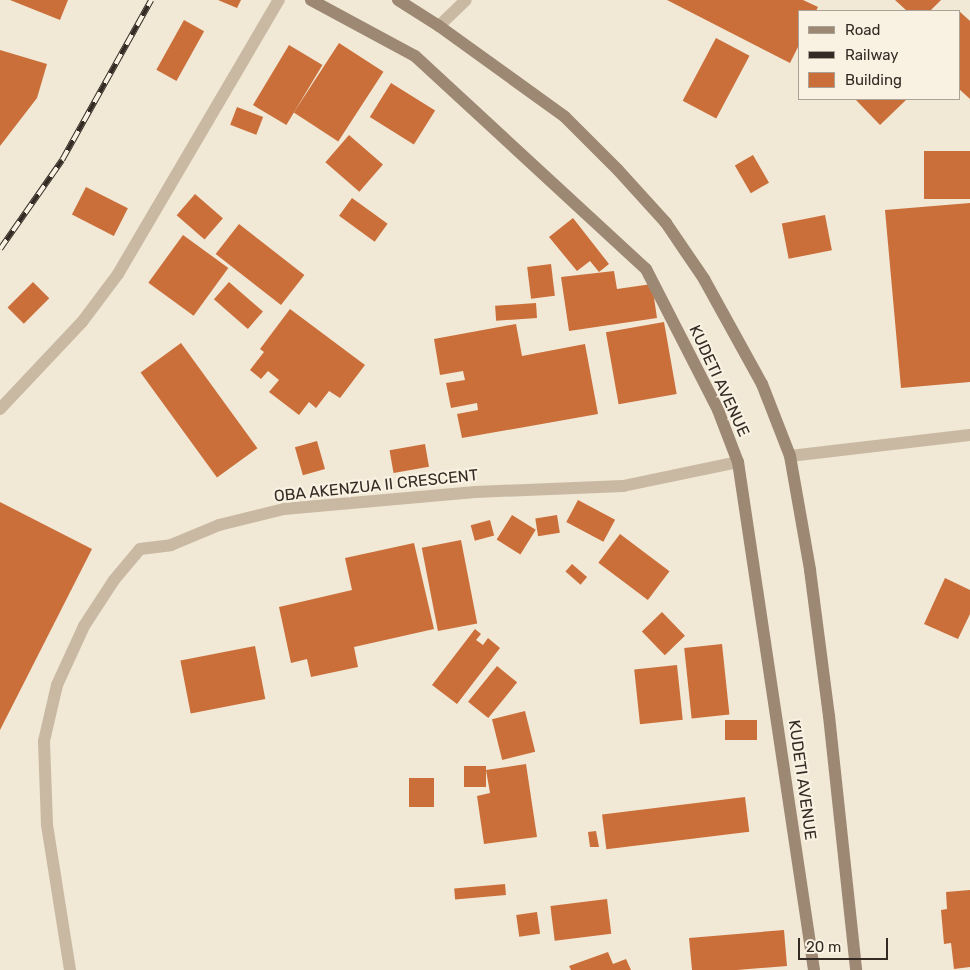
<!DOCTYPE html>
<style>
body{margin:0}
#map{position:relative;width:970px;height:970px;overflow:hidden;background:#f1e8d6;font-family:Rubik,sans-serif}
div>[style]{position:absolute}
[style*='--x']{left:calc(var(--x)*1px);top:calc(var(--y)*1px);width:calc(var(--w)*1px);rotate:calc(var(--a)*1deg)}
.building>*{inset:0;background:#cb6f3a;transform-origin:0 0}
.minor>*{height:12px;margin:-6px;padding:0 6px;transform-origin:6px;border-radius:6px;background:#c9b9a2}
.secondary>*{height:12px;margin:-6px;padding:0 6px;transform-origin:6px;border-radius:6px;background:#9d8873}
.rail>*{height:5.5px;margin-top:-2.75px;transform-origin:0;background:repeating-linear-gradient(90deg,#f9f1e2 0 11px,#342b24 0 22px);box-sizing:border-box;border-block:1px solid #342b24}
span{translate:-50% -50%;white-space:nowrap;text-align:center;line-height:1.15;-webkit-text-stroke:4.5px #f9f1e2;paint-order:stroke}
.street-label{font-size:16px;color:#342b24}
.legend{position:absolute;left:798px;top:10px;width:162px;height:90px;box-sizing:border-box;background:#f9f1e2;border:1px solid #aaa296;margin:0;padding:6px 9px;list-style:none;font-size:15px;color:#342b24}
.legend li{display:flex;align-items:center;gap:10px;height:25px}
.legend b{width:25px;border:1px solid #aaa296}
.scale{position:absolute;left:798px;top:938px;width:90px;height:22px;box-sizing:border-box;border:2px solid #342b24;border-top:0;padding-left:6px;font-size:15px;line-height:18px;white-space:nowrap;color:#342b24;-webkit-text-stroke:4px #f9f1e2;paint-order:stroke}
</style>
<div id="map">
<div class="building">
<i style="clip-path:polygon(10px 0,68px 0,60px 20px)"></i>
<i style="clip-path:polygon(218px 0,241px 0,237px 8px)"></i>
<i style="clip-path:polygon(667px 0,803px 0,818px 7px,816px 11px,799px 11px,799px 45px,790px 63px)"></i>
<i style="clip-path:polygon(895px 0,941px 0,930px 11px,907px 11px)"></i>
<i style="clip-path:polygon(959px 11px,970px 21px,970px 99px,959px 89px)"></i>
<i style="left:184px;top:20px;width:23px;height:57px;rotate:29deg"></i>
<i style="left:716px;top:38px;width:38px;height:71px;rotate:28deg"></i>
<i style="left:339px;top:43px;width:53px;height:83px;rotate:33deg"></i>
<i style="left:289px;top:45px;width:39px;height:70px;rotate:31deg"></i>
<i style="clip-path:polygon(0 50px,47px 64px,37px 98px,0 146px)"></i>
<i style="left:391px;top:83px;width:52px;height:40px;rotate:32deg"></i>
<i style="clip-path:polygon(855px 99px,907px 99px,880px 125px)"></i>
<i style="left:237px;top:107px;width:28px;height:19px;rotate:21deg"></i>
<i style="left:349px;top:135px;width:45px;height:36px;rotate:41deg"></i>
<i style="left:970px;top:151px;width:48px;height:46px;rotate:90deg"></i>
<i style="left:753px;top:155px;width:32px;height:21px;rotate:60deg"></i>
<i style="left:86px;top:187px;width:47px;height:31px;rotate:27deg"></i>
<i style="left:195px;top:194px;width:37px;height:28px;rotate:41deg"></i>
<i style="left:352px;top:198px;width:44px;height:22px;rotate:36deg"></i>
<i style="clip-path:polygon(970px 203px,970px 382px,901px 388px,885px 210px)"></i>
<i style="left:825px;top:215px;width:36px;height:44px;rotate:79deg"></i>
<i style="clip-path:polygon(573px 218px,609px 264px,599px 272px,590px 261px,577px 271px,549px 237px)"></i>
<i style="left:239px;top:224px;width:83px;height:38px;rotate:38deg"></i>
<i style="left:183px;top:235px;width:56px;height:59px;rotate:36deg"></i>
<i style="left:551px;top:264px;width:32px;height:24px;rotate:83deg"></i>
<i style="clip-path:polygon(614px 271px,617px 289px,652px 284px,657px 318px,569px 331px,561px 277px)"></i>
<i style="left:33px;top:282px;width:23px;height:36px;rotate:45deg"></i>
<i style="left:229px;top:282px;width:45px;height:23px;rotate:41deg"></i>
<i style="left:536px;top:303px;width:15px;height:41px;rotate:86deg"></i>
<i style="clip-path:polygon(290px 309px,365px 365px,340px 398px,329px 391px,316px 408px,309px 402px,299px 415px,269px 392px,279px 380px,268px 371px,261px 379px,250px 370px,264px 352px,260px 349px)"></i>
<i style="left:664px;top:322px;width:73px;height:59px;rotate:80deg"></i>
<i style="clip-path:polygon(516px 324px,522px 356px,585px 344px,598px 414px,462px 438px,457px 414px,478px 410px,477px 403px,451px 408px,446px 383px,465px 380px,463px 371px,440px 375px,434px 339px)"></i>
<i style="left:181px;top:343px;width:130px;height:50px;rotate:54deg"></i>
<i style="left:317px;top:441px;width:29px;height:23px;rotate:74deg"></i>
<i style="left:425px;top:444px;width:23px;height:36px;rotate:80deg"></i>
<i style="left:578px;top:500px;width:42px;height:25px;rotate:28deg"></i>
<i style="clip-path:polygon(0 502px,92px 549px,0 730px)"></i>
<i style="left:512px;top:515px;width:28px;height:29px;rotate:32deg"></i>
<i style="left:557px;top:515px;width:18px;height:22px;rotate:81deg"></i>
<i style="left:490px;top:520px;width:16px;height:20px;rotate:75deg"></i>
<i style="left:620px;top:534px;width:62px;height:36px;rotate:37deg"></i>
<i style="left:461px;top:540px;width:85px;height:40px;rotate:79deg"></i>
<i style="clip-path:polygon(414px 543px,434px 629px,354px 647px,358px 667px,311px 677px,307px 659px,291px 663px,279px 607px,352px 590px,345px 558px)"></i>
<i style="left:572px;top:564px;width:20px;height:10px;rotate:41deg"></i>
<i style="clip-path:polygon(945px 578px,970px 590px,970px 614px,958px 639px,924px 624px)"></i>
<i style="left:662px;top:612px;width:33px;height:28px;rotate:46deg"></i>
<i style="clip-path:polygon(475px 629px,481px 634px,476px 640px,483px 645px,488px 638px,500px 648px,457px 704px,432px 685px)"></i>
<i style="left:722px;top:644px;width:71px;height:38px;rotate:84deg"></i>
<i style="left:255px;top:646px;width:54px;height:76px;rotate:79deg"></i>
<i style="left:677px;top:665px;width:55px;height:43px;rotate:84deg"></i>
<i style="left:497px;top:666px;width:26px;height:46px;rotate:39deg"></i>
<i style="left:525px;top:711px;width:42px;height:34px;rotate:76deg"></i>
<i style="left:725px;top:720px;width:32px;height:20px"></i>
<i style="clip-path:polygon(526px 764px,537px 837px,484px 844px,477px 796px,490px 793px,486px 770px)"></i>
<i style="left:486px;top:766px;width:21px;height:22px;rotate:90deg"></i>
<i style="left:409px;top:778px;width:25px;height:29px"></i>
<i style="left:745px;top:797px;width:35px;height:144px;rotate:83deg"></i>
<i style="clip-path:polygon(596px 831px,599px 847px,590px 847px,588px 832px)"></i>
<i style="left:505px;top:884px;width:11px;height:51px;rotate:85deg"></i>
<i style="clip-path:polygon(970px 890px,970px 967px,954px 969px,951px 943px,944px 944px,941px 910px,947px 909px,946px 892px)"></i>
<i style="left:607px;top:899px;width:35px;height:57px;rotate:83deg"></i>
<i style="left:537px;top:912px;width:22px;height:21px;rotate:82deg"></i>
<i style="clip-path:polygon(784px 930px,787px 966px,737px 970px,692px 970px,689px 938px)"></i>
<i style="clip-path:polygon(608px 952px,613px 964px,626px 959px,631px 970px,571px 970px,569px 966px)"></i>
</div>
<div class="minor">
<i style="--x:439;--y:26;--w:37;--a:-44"></i>
<i style="--x:0;--y:409;--w:120;--a:-46.7"></i>
<i style="--x:82;--y:322;--w:60;--a:-53.1"></i>
<i style="--x:118;--y:274;--w:318;--a:-59.6"></i>
<i style="--x:790;--y:456;--w:181;--a:-6.7"></i>
<i style="--x:70;--y:970;--w:148;--a:-99"></i>
<i style="--x:47;--y:824;--w:83;--a:-92.1"></i>
<i style="--x:44;--y:741;--w:57;--a:-76.9"></i>
<i style="--x:57;--y:685;--w:65;--a:-65.4"></i>
<i style="--x:84;--y:626;--w:55;--a:-56.9"></i>
<i style="--x:114;--y:580;--w:40;--a:-50"></i>
<i style="--x:140;--y:549;--w:31;--a:-7"></i>
<i style="--x:171;--y:545;--w:52;--a:-22.6"></i>
<i style="--x:219;--y:525;--w:67;--a:-13.8"></i>
<i style="--x:284;--y:509;--w:192;--a:-5.1"></i>
<i style="--x:475;--y:492;--w:148;--a:-2.3"></i>
<i style="--x:623;--y:486;--w:117;--a:-11.8"></i>
</div>
<div class="secondary">
<i style="--x:311;--y:0;--w:118;--a:28.3"></i>
<i style="--x:415;--y:56;--w:314;--a:42.7"></i>
<i style="--x:646;--y:269;--w:158;--a:62.9"></i>
<i style="--x:718;--y:410;--w:56;--a:69"></i>
<i style="--x:738;--y:462;--w:514;--a:81.49"></i>
<i style="--x:398;--y:0;--w:49;--a:32.4"></i>
<i style="--x:439;--y:26;--w:155;--a:35.8"></i>
<i style="--x:565;--y:117;--w:75;--a:45"></i>
<i style="--x:618;--y:170;--w:72;--a:47.8"></i>
<i style="--x:666;--y:223;--w:68;--a:55.8"></i>
<i style="--x:704;--y:279;--w:120;--a:61.1"></i>
<i style="--x:762;--y:384;--w:77;--a:68.7"></i>
<i style="--x:790;--y:456;--w:116;--a:80"></i>
<i style="--x:810;--y:570;--w:147;--a:82.6"></i>
<i style="--x:829;--y:716;--w:255;--a:83.9"></i>
</div>
<div class="rail">
<i style="--x:0;--y:249;--w:108;--a:-55.1"></i>
<i style="--x:62;--y:160;--w:183;--a:-60.9"></i>
</div>
<div class="street-label">
<span style="left:719px;top:381px;rotate:65deg">KUDETI AVENUE</span>
<span style="left:376px;top:486px;rotate:-6deg">OBA AKENZUA II CRESCENT</span>
<span style="left:802px;top:780px;rotate:82deg">KUDETI AVENUE</span>
</div>
<ul class="legend">
<li><b style="height:6px;background:#9d8873"></b>Road</li>
<li><b style="height:6px;background:#342b24"></b>Railway</li>
<li><b style="height:14px;background:#cb6f3a"></b>Building</li>
</ul>
<div class="scale">20 m</div>
</div>
